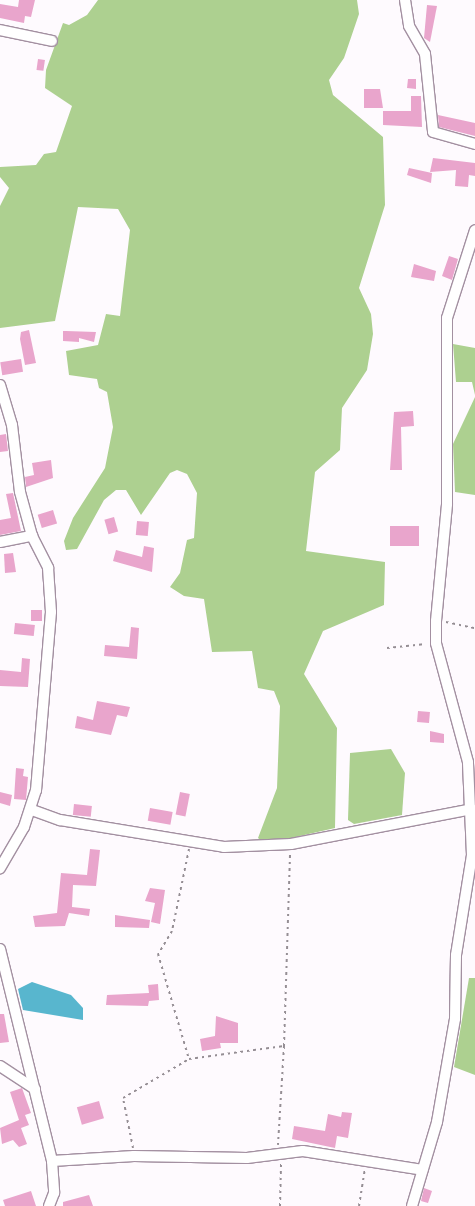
<!DOCTYPE html>
<style>
body{margin:0}
#map{position:relative;width:475px;height:1206px;overflow:hidden;background:#fefafe;font-family:"PT Sans",sans-serif}
div>[style]{position:absolute}
[style*='--x']{left:calc(var(--x)*1px);top:calc(var(--y)*1px);width:calc(var(--w)*1px);rotate:calc(var(--a)*1deg)}
.forest>*{inset:0;background:#add090}
.water>*{inset:0;background:#58b6ce}
.building>*{inset:0;background:#e9a5cc;transform-origin:0 0}
.path>*{height:2px;margin-top:-1px;transform-origin:0;background:repeating-linear-gradient(90deg,#958e94 0 2.5px,transparent 0 6.5px)}
.roads{filter:drop-shadow(1px 0 #a390a1) drop-shadow(-1px 0 #a390a1) drop-shadow(0 1px #a390a1) drop-shadow(0 -1px #a390a1)}
.minor>*{height:10px;margin:-5px;padding:0 5px;transform-origin:5px;border-radius:5px;background:#fff}
span{translate:-50% -50%;white-space:nowrap;text-align:center;line-height:1.15;-webkit-text-stroke:4px #fff;paint-order:stroke}
</style>
<div id="map">
<div class="forest">
<i style="clip-path:polygon(98px 0,357px 0,359px 14px,344px 58px,329px 80px,333px 95px,383px 137px,385px 205px,359px 288px,371px 314px,373px 334px,367px 370px,342px 408px,340px 450px,315px 472px,306px 551px,385px 562px,384px 605px,323px 631px,304px 674px,337px 728px,335px 828px,265px 844px,258px 838px,277px 788px,280px 706px,274px 691px,258px 688px,252px 651px,212px 652px,204px 599px,184px 596px,170px 587px,180px 573px,187px 540px,194px 538px,197px 493px,187px 474px,177px 470px,170px 473px,141px 515px,126px 490px,116px 490px,104px 500px,77px 549px,66px 550px,64px 541px,73px 518px,105px 468px,113px 427px,107px 392px,99px 388px,97px 379px,69px 375px,66px 351px,98px 345px,106px 314px,120px 316px,130px 230px,118px 209px,78px 207px,55px 321px,0 328px,0 206px,9px 188px,0 177px,0 167px,36px 165px,44px 154px,56px 152px,72px 106px,45px 88px,46px 70px,63px 23px,69px 25px,87px 15px)"></i>
<i style="clip-path:polygon(453px 344px,475px 348px,475px 395px,472px 382px,456px 382px)"></i>
<i style="clip-path:polygon(475px 397px,475px 495px,455px 492px,453px 444px)"></i>
<i style="clip-path:polygon(391px 749px,405px 773px,402px 815px,354px 824px,348px 820px,350px 753px)"></i>
<i style="clip-path:polygon(469px 978px,475px 978px,475px 1075px,454px 1067px)"></i>
</div>
<div class="water">
<i style="clip-path:polygon(32px 982px,71px 995px,83px 1008px,83px 1020px,23px 1010px,18px 989px)"></i>
</div>
<div class="building">
<i style="clip-path:polygon(19px 0,35px 0,31px 17px,25px 16px,24px 23px,0 18px,0 4px,18px 7px)"></i>
<i style="clip-path:polygon(427px 5px,437px 6px,430px 42px,424px 38px)"></i>
<i style="left:38px;top:59px;width:7px;height:11px;rotate:8deg"></i>
<i style="clip-path:polygon(408px 79px,416px 79px,416px 89px,407px 88px)"></i>
<i style="clip-path:polygon(364px 89px,380px 89px,383px 108px,364px 108px)"></i>
<i style="clip-path:polygon(411px 96px,421px 96px,422px 127px,383px 125px,383px 111px,411px 111px)"></i>
<i style="clip-path:polygon(438px 115px,475px 123px,475px 136px,439px 127px)"></i>
<i style="clip-path:polygon(433px 158px,475px 163px,475px 176px,469px 175px,468px 187px,455px 186px,456px 170px,430px 172px)"></i>
<i style="clip-path:polygon(409px 168px,432px 173px,431px 183px,407px 175px)"></i>
<i style="clip-path:polygon(449px 256px,458px 259px,452px 280px,442px 276px)"></i>
<i style="clip-path:polygon(414px 264px,436px 271px,434px 281px,411px 277px)"></i>
<i style="clip-path:polygon(29px 330px,36px 363px,25px 365px,20px 339px,21px 332px)"></i>
<i style="clip-path:polygon(63px 331px,66px 331px,96px 332px,94px 342px,79px 338px,79px 342px,63px 341px)"></i>
<i style="left:21px;top:359px;width:13px;height:21px;rotate:81deg"></i>
<i style="clip-path:polygon(413px 411px,414px 426px,401px 427px,402px 470px,390px 470px,394px 412px)"></i>
<i style="clip-path:polygon(6px 434px,8px 451px,0 452px,0 435px)"></i>
<i style="clip-path:polygon(51px 460px,53px 478px,26px 487px,25px 477px,34px 475px,32px 463px)"></i>
<i style="clip-path:polygon(13px 493px,21px 531px,0 535px,0 520px,11px 518px,6px 494px)"></i>
<i style="left:53px;top:510px;width:14px;height:16px;rotate:73deg"></i>
<i style="left:114px;top:517px;width:15px;height:10px;rotate:74deg"></i>
<i style="left:137px;top:521px;width:12px;height:14px;rotate:5deg"></i>
<i style="left:390px;top:526px;width:29px;height:20px"></i>
<i style="clip-path:polygon(144px 546px,154px 548px,152px 572px,113px 561px,116px 550px,142px 557px)"></i>
<i style="clip-path:polygon(13px 553px,16px 572px,5px 573px,4px 554px)"></i>
<i style="left:31px;top:610px;width:11px;height:11px"></i>
<i style="left:15px;top:623px;width:20px;height:11px;rotate:6deg"></i>
<i style="clip-path:polygon(131px 627px,139px 628px,137px 659px,104px 656px,105px 645px,129px 647px)"></i>
<i style="clip-path:polygon(22px 658px,30px 659px,28px 687px,0 686px,0 670px,21px 672px)"></i>
<i style="clip-path:polygon(97px 701px,130px 707px,127px 717px,117px 715px,111px 735px,75px 728px,77px 716px,93px 720px)"></i>
<i style="left:418px;top:711px;width:12px;height:11px;rotate:5deg"></i>
<i style="clip-path:polygon(430px 731px,444px 734px,444px 743px,430px 742px)"></i>
<i style="clip-path:polygon(16px 768px,24px 769px,23px 776px,28px 777px,26px 800px,14px 799px)"></i>
<i style="clip-path:polygon(0 792px,12px 795px,10px 806px,0 803px)"></i>
<i style="left:180px;top:792px;width:10px;height:23px;rotate:11deg"></i>
<i style="left:74px;top:804px;width:18px;height:11px;rotate:6deg"></i>
<i style="left:150px;top:808px;width:23px;height:13px;rotate:10deg"></i>
<i style="clip-path:polygon(90px 849px,100px 850px,96px 886px,73px 885px,72px 907px,90px 909px,89px 916px,69px 913px,65px 926px,35px 927px,33px 916px,57px 913px,61px 873px,87px 875px)"></i>
<i style="clip-path:polygon(150px 888px,165px 890px,160px 924px,151px 922px,155px 903px,145px 901px)"></i>
<i style="clip-path:polygon(115px 915px,150px 920px,149px 928px,115px 927px)"></i>
<i style="clip-path:polygon(158px 984px,159px 1000px,149px 1001px,148px 1006px,106px 1005px,107px 995px,149px 993px,148px 985px)"></i>
<i style="clip-path:polygon(0 1014px,4px 1014px,9px 1042px,0 1043px)"></i>
<i style="clip-path:polygon(216px 1016px,238px 1023px,238px 1043px,220px 1043px,221px 1048px,202px 1051px,200px 1039px,215px 1036px)"></i>
<i style="clip-path:polygon(22px 1088px,31px 1113px,25px 1115px,29px 1125px,21px 1128px,27px 1144px,19px 1147px,13px 1140px,2px 1144px,0 1128px,19px 1120px,10px 1092px)"></i>
<i style="left:99px;top:1101px;width:18px;height:23px;rotate:74deg"></i>
<i style="clip-path:polygon(342px 1112px,352px 1113px,348px 1138px,337px 1136px,335px 1148px,292px 1139px,294px 1126px,325px 1131px,328px 1114px,341px 1117px)"></i>
<i style="clip-path:polygon(424px 1188px,432px 1191px,428px 1203px,421px 1201px)"></i>
<i style="clip-path:polygon(31px 1191px,36px 1206px,5px 1206px,3px 1200px)"></i>
<i style="clip-path:polygon(89px 1195px,93px 1206px,63px 1206px,63px 1202px)"></i>
</div>
<div class="path">
<i style="--x:446;--y:622;--w:30;--a:12"></i>
<i style="--x:387;--y:648;--w:39;--a:-6"></i>
<i style="--x:189;--y:849;--w:84;--a:101.7"></i>
<i style="--x:172;--y:931;--w:27;--a:121"></i>
<i style="--x:158;--y:954;--w:109;--a:73.6"></i>
<i style="--x:284;--y:1046;--w:192;--a:-88.2"></i>
<i style="--x:133;--y:1148;--w:51;--a:-101.3"></i>
<i style="--x:123;--y:1098;--w:77;--a:-30.6"></i>
<i style="--x:189;--y:1059;--w:96;--a:-7.8"></i>
<i style="--x:284;--y:1046;--w:99;--a:93.5"></i>
<i style="--x:280;--y:1206;--w:42;--a:-88.6"></i>
<i style="--x:359;--y:1206;--w:36;--a:-81"></i>
</div>
<div class="roads">
<div class="minor">
<i style="--x:405;--y:0;--w:26;--a:81"></i>
<i style="--x:409;--y:26;--w:32;--a:60"></i>
<i style="--x:425;--y:54;--w:78;--a:84.1"></i>
<i style="--x:433;--y:132;--w:44;--a:15.9"></i>
<i style="--x:0;--y:30;--w:53;--a:11.9"></i>
<i style="--x:0;--y:385;--w:42;--a:73.3"></i>
<i style="--x:12;--y:425;--w:67;--a:83.2"></i>
<i style="--x:20;--y:492;--w:46;--a:74.7"></i>
<i style="--x:32;--y:536;--w:36;--a:63"></i>
<i style="--x:48;--y:568;--w:44;--a:86.1"></i>
<i style="--x:51;--y:612;--w:179;--a:94.8"></i>
<i style="--x:36;--y:790;--w:39;--a:108"></i>
<i style="--x:24;--y:827;--w:48;--a:120.3"></i>
<i style="--x:0;--y:542;--w:33;--a:-11"></i>
<i style="--x:32;--y:810;--w:30;--a:20"></i>
<i style="--x:60;--y:820;--w:166;--a:9.3"></i>
<i style="--x:224;--y:847;--w:67;--a:-2.6"></i>
<i style="--x:291;--y:844;--w:184;--a:-10.9"></i>
<i style="--x:0;--y:949;--w:218;--a:76.2"></i>
<i style="--x:52;--y:1161;--w:32;--a:86"></i>
<i style="--x:54;--y:1193;--w:14;--a:111"></i>
<i style="--x:0;--y:1066;--w:42;--a:33.3"></i>
<i style="--x:52;--y:1161;--w:82;--a:-3.5"></i>
<i style="--x:134;--y:1156;--w:113;--a:1"></i>
<i style="--x:247;--y:1158;--w:56;--a:-7.1"></i>
<i style="--x:303;--y:1151;--w:121;--a:9"></i>
<i style="--x:412;--y:1206;--w:88;--a:-73.4"></i>
<i style="--x:437;--y:1122;--w:105;--a:-80.1"></i>
<i style="--x:455;--y:1019;--w:64;--a:-89.1"></i>
<i style="--x:456;--y:955;--w:101;--a:-80.9"></i>
<i style="--x:472;--y:855;--w:93;--a:-92.5"></i>
<i style="--x:468;--y:762;--w:123;--a:-105.1"></i>
<i style="--x:436;--y:643;--w:22;--a:-90"></i>
<i style="--x:436;--y:621;--w:118;--a:-84.6"></i>
<i style="--x:447;--y:504;--w:186;--a:-90"></i>
<i style="--x:447;--y:318;--w:92;--a:-72.3"></i>
</div>
</div>
</div>
